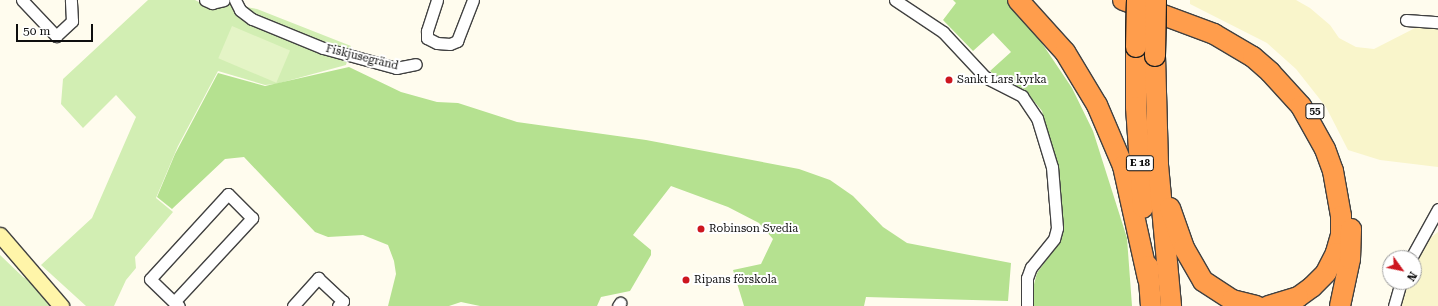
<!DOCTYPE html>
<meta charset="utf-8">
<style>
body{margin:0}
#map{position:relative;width:1438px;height:306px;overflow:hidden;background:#fffcee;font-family:"Roboto Serif",serif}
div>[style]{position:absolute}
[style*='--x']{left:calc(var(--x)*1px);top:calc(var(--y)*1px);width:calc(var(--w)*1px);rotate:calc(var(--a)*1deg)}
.farmland>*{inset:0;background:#f9f5cb}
.green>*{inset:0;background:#d2eeb3}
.forest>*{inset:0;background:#b5e190}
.pitch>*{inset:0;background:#e4f4c6;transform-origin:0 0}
.roads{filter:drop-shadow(1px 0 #414141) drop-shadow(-1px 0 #414141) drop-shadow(0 1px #414141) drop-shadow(0 -1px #414141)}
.street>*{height:11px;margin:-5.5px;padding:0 5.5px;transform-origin:5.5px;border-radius:5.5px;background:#fff}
.secondary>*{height:15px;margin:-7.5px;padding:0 7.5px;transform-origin:7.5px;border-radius:7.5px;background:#fff5a9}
.highway>*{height:20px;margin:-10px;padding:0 10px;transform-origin:10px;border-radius:10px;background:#ff9d4c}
.bridges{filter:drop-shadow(1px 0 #1f1f1f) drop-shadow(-1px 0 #1f1f1f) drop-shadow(0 1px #1f1f1f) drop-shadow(0 -1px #1f1f1f)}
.highway-bridge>*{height:20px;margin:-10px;padding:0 10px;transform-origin:10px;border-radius:10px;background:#ff9d4c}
.dots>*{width:11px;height:11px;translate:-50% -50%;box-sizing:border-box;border:2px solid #fff;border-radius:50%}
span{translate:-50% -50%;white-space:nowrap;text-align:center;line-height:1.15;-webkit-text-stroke:4px #fff;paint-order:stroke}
.shield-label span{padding:1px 3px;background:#fff;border:1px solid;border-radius:3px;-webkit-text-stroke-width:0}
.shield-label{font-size:10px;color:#0e0e0e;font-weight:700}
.street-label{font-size:11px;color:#0e0e0e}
.poi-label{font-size:11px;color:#0e0e0e}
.left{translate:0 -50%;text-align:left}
.north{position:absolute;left:1382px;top:250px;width:40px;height:40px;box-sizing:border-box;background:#fff;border:1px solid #9f9f9f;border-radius:50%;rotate:123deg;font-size:11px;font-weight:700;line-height:16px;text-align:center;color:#0e0e0e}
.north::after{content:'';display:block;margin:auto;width:14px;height:18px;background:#cd161f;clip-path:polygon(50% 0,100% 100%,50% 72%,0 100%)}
.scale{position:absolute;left:16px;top:24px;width:77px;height:18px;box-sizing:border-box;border:2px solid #0e0e0e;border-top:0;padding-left:5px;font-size:12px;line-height:14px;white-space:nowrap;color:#0e0e0e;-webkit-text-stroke:3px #fff;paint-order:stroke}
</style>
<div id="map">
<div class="farmland">
<i style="clip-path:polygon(1190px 0,1296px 0,1310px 8px,1330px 25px,1339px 38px,1356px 47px,1374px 49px,1419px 26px,1438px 27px,1438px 167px,1380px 160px,1348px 150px,1326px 107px,1296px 69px,1267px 43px,1190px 4px)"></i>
<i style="clip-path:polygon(1438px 232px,1438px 306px,1399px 306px,1406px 282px,1414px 282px,1414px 262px,1418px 254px,1429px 239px)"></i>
</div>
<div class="green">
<i style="clip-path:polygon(148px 0,195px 0,209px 7px,229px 4px,257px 9px,351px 46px,346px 65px,276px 84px,265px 85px,218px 71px,178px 146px,156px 198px,173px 212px,135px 257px,136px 268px,126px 280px,114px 306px,86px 306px,41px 265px,92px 218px,136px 117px,116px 95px,83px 128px,61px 104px,63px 79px)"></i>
<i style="clip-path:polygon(0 255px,23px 277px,32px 282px,54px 306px,0 306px)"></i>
</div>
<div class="forest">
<i style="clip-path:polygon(953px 0,1008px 0,1023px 15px,1072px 88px,1093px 131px,1127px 238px,1132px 306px,1033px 306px,1033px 288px,1037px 273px,1060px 241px,1063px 213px,1053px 151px,1042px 111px,1024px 89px,1000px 79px,990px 71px,1011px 52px,993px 33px,973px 51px,943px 20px,956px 3px)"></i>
<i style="clip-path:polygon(349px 67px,401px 92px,437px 102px,458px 103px,517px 122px,646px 140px,799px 169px,830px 180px,853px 196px,883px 227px,907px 243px,1011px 263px,1008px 301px,866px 297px,864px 306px,744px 306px,733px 270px,761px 264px,773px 239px,759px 223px,728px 207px,671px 186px,633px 235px,651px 250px,651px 255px,630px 291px,601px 297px,597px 306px,480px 306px,461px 302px,449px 306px,388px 306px,396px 274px,394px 261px,388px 245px,363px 235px,328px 237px,315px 232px,244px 157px,225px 159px,172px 209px,157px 197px,175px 154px,218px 73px,265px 86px)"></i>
</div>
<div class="pitch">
<i style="left:232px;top:26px;width:63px;height:35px;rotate:23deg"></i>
</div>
<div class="roads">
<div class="street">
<i style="--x:22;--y:0;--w:50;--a:46.6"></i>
<i style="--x:56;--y:36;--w:22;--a:-43"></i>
<i style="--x:72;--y:21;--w:21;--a:-93"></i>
<i style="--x:205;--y:0;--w:8;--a:23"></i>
<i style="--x:212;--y:3;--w:12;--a:-14"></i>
<i style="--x:235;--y:0;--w:11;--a:63"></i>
<i style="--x:240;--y:10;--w:15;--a:37"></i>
<i style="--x:252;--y:19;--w:77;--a:22.2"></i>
<i style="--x:323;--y:48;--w:76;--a:15.3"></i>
<i style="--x:396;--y:68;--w:20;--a:-11"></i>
<i style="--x:437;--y:0;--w:33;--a:108"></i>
<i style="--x:427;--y:31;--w:7;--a:90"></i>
<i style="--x:427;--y:38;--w:11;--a:27"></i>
<i style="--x:437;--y:43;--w:13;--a:4"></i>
<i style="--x:450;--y:44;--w:8;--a:-23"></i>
<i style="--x:457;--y:41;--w:44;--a:-68.7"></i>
<i style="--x:895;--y:0;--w:58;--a:33.7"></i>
<i style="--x:943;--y:32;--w:62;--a:47"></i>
<i style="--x:985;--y:77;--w:42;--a:27.2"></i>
<i style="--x:1022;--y:96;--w:27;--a:56"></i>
<i style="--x:1037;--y:118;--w:51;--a:73"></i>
<i style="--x:1052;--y:167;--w:61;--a:85.3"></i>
<i style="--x:1057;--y:228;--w:11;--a:105"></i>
<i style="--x:1054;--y:239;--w:36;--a:129"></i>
<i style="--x:1031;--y:267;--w:12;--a:110"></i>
<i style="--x:1027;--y:278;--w:28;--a:90"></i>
<i style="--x:1406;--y:20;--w:32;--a:4"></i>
<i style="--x:1411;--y:258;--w:56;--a:-61.1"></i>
<i style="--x:174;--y:302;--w:115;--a:-47.1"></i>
<i style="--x:252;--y:218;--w:34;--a:-135"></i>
<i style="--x:228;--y:194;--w:115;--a:132.5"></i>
<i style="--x:150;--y:279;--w:33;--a:44"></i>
<i style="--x:174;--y:302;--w:6;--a:39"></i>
<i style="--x:293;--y:306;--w:38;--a:-48"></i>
<i style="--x:318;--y:278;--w:34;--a:43"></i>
<i style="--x:343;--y:301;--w:7;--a:135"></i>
<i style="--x:618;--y:306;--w:4;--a:-56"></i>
<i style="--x:1394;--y:306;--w:25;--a:-74"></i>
</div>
<div class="secondary">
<i style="--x:0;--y:235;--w:94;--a:49.3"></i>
</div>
<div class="highway">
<i style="--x:1018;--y:0;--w:70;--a:47.9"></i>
<i style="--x:1065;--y:52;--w:62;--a:58.9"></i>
<i style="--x:1097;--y:105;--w:66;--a:66.9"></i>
<i style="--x:1123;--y:166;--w:116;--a:77.5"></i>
<i style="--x:1123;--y:0;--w:97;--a:20.5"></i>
<i style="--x:1214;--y:34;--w:45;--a:30.5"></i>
<i style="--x:1253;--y:57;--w:23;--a:41"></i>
<i style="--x:1270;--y:72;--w:46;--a:47.6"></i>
<i style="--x:1301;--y:106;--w:49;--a:60.8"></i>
<i style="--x:1325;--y:149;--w:23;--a:70"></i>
<i style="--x:1333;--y:171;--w:46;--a:79.9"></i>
<i style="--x:1341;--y:216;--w:19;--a:90"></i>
<i style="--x:1341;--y:235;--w:19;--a:106"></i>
<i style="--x:1336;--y:253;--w:22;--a:117"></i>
<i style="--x:1326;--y:273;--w:20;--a:135"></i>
<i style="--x:1312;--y:287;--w:17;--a:144"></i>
<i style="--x:1298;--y:297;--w:31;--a:163"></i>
<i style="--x:1136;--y:47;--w:60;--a:90"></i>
<i style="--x:1136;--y:107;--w:101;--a:86"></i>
<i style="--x:1155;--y:56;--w:109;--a:88.4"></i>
<i style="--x:1158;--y:165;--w:142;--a:84.7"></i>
<i style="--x:1170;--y:208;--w:42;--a:70.7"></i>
<i style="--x:1184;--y:248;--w:38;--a:60"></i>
<i style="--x:1203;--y:281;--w:35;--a:33"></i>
<i style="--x:1232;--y:300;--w:25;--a:14"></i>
<i style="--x:1148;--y:266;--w:40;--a:85.7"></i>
<i style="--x:1340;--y:306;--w:48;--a:-78"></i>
<i style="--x:1350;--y:259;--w:30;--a:-88"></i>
</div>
</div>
<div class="bridges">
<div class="highway-bridge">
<i style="--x:1136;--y:47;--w:47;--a:-88.8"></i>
<i style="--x:1155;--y:56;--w:56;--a:-89"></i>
</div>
</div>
<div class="dots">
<i style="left:949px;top:80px;background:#cd161f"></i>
<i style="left:701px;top:229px;background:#cd161f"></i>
<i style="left:686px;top:280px;background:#cd161f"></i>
</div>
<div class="shield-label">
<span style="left:1315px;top:111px">55</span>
<span style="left:1140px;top:163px">E 18</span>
</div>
<div class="street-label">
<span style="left:362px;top:58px;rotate:14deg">Fiskjusegränd</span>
</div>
<div class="poi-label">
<span class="left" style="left:957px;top:80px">Sankt Lars kyrka</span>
<span class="left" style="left:709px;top:229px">Robinson Svedia</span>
<span class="left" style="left:694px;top:280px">Ripans förskola</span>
</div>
<div class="north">N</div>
<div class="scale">50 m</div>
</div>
